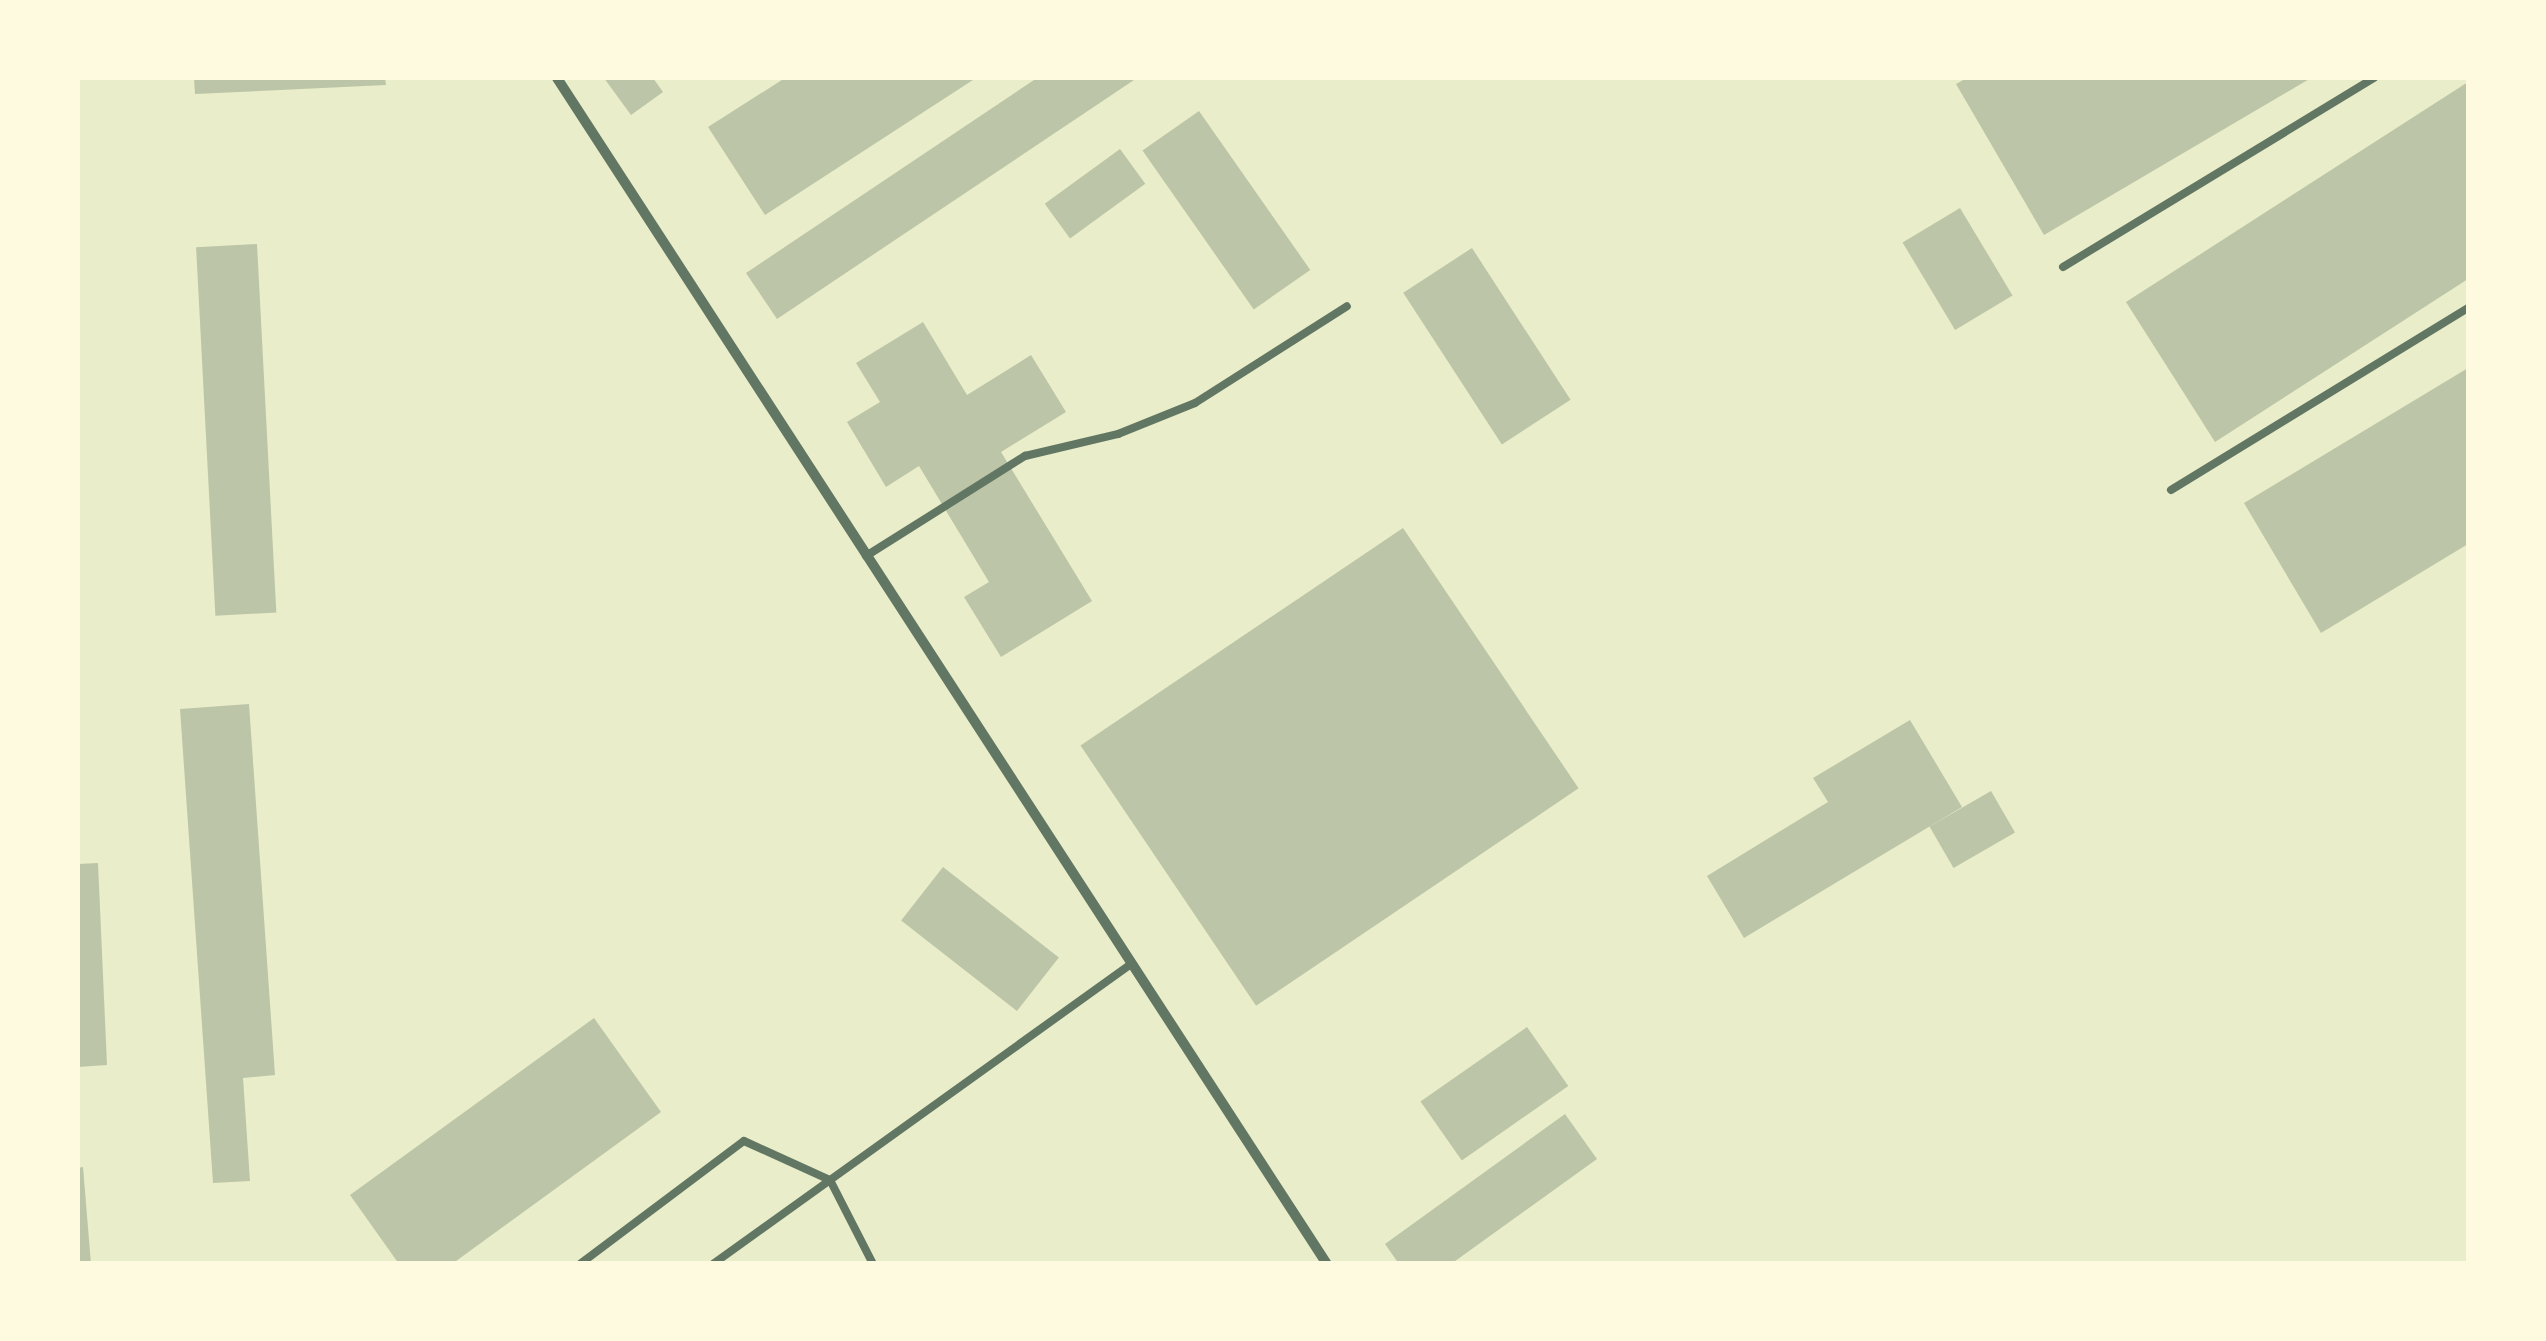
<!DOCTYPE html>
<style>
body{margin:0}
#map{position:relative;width:2546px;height:1341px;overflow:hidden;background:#e9edc9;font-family:"PT Sans Narrow",sans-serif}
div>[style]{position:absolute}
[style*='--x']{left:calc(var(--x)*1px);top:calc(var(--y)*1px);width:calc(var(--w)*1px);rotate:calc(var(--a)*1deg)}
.building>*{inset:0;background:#bcc5a7;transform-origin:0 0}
.service>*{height:8px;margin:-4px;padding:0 4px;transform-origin:4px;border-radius:4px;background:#617663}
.minor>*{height:10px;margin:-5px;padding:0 5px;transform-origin:5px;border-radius:5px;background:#617663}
span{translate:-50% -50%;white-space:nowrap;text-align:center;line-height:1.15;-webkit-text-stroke:10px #fefae0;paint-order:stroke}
.frame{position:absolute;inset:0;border:80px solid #fefae0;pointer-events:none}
</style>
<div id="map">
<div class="building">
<i style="clip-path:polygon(194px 78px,385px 78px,386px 85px,195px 94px)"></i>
<i style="clip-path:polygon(604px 78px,653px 78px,663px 92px,631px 115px)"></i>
<i style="clip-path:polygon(785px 78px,976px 78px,765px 215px,708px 127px)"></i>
<i style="clip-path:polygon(1037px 78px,1137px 78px,777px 319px,746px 273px)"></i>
<i style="clip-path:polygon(1967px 78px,2311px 78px,2044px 235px,1956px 84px)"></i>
<i style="clip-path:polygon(2468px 82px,2468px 279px,2215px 442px,2126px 302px)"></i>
<i style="left:1199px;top:111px;width:194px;height:69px;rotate:55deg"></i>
<i style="left:1120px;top:149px;width:43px;height:93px;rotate:54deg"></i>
<i style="left:1960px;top:208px;width:102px;height:67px;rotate:59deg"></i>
<i style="left:257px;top:244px;width:369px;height:61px;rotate:87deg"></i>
<i style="left:1472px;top:248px;width:181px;height:82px;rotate:57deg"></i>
<i style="clip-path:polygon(923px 322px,967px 395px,1031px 355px,1066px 412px,1001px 452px,1092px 601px,1001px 657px,964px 597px,989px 582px,919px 466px,886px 487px,847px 422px,880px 402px,856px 363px)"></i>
<i style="clip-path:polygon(2468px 368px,2468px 544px,2321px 633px,2244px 503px)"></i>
<i style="left:1403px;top:528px;width:314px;height:389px;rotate:56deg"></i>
<i style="clip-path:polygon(249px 704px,275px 1075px,243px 1078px,250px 1181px,213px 1183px,180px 709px)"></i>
<i style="clip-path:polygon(1910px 720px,1962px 807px,1744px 938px,1707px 876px,1828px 802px,1813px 778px)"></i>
<i style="left:1991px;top:791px;width:48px;height:71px;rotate:60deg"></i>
<i style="clip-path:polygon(98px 863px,107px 1065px,78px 1067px,78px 864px)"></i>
<i style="left:943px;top:867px;width:147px;height:68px;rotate:38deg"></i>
<i style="clip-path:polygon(594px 1018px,661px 1112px,452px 1264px,399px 1264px,350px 1195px)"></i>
<i style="left:1527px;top:1027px;width:72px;height:130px;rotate:55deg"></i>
<i style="clip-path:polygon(1565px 1114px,1597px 1159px,1451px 1264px,1399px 1264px,1385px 1244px)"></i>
<i style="clip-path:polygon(83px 1167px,91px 1264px,78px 1264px,78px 1168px)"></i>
</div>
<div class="service">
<i style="--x:2063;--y:267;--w:364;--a:-31.3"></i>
<i style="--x:2171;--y:490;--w:348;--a:-31.5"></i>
<i style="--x:866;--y:556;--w:188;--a:-32.2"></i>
<i style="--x:1025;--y:456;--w:96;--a:-13.3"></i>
<i style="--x:1118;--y:434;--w:83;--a:-21.9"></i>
<i style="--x:1195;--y:403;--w:180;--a:-32.5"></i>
<i style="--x:580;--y:1264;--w:205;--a:-36.9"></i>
<i style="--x:744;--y:1141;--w:94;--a:24.4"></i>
<i style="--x:830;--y:1180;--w:94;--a:62.9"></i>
<i style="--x:713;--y:1264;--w:515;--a:-35.67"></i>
</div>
<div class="minor">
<i style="--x:557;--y:78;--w:1414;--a:57.01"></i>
</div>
<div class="frame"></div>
</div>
